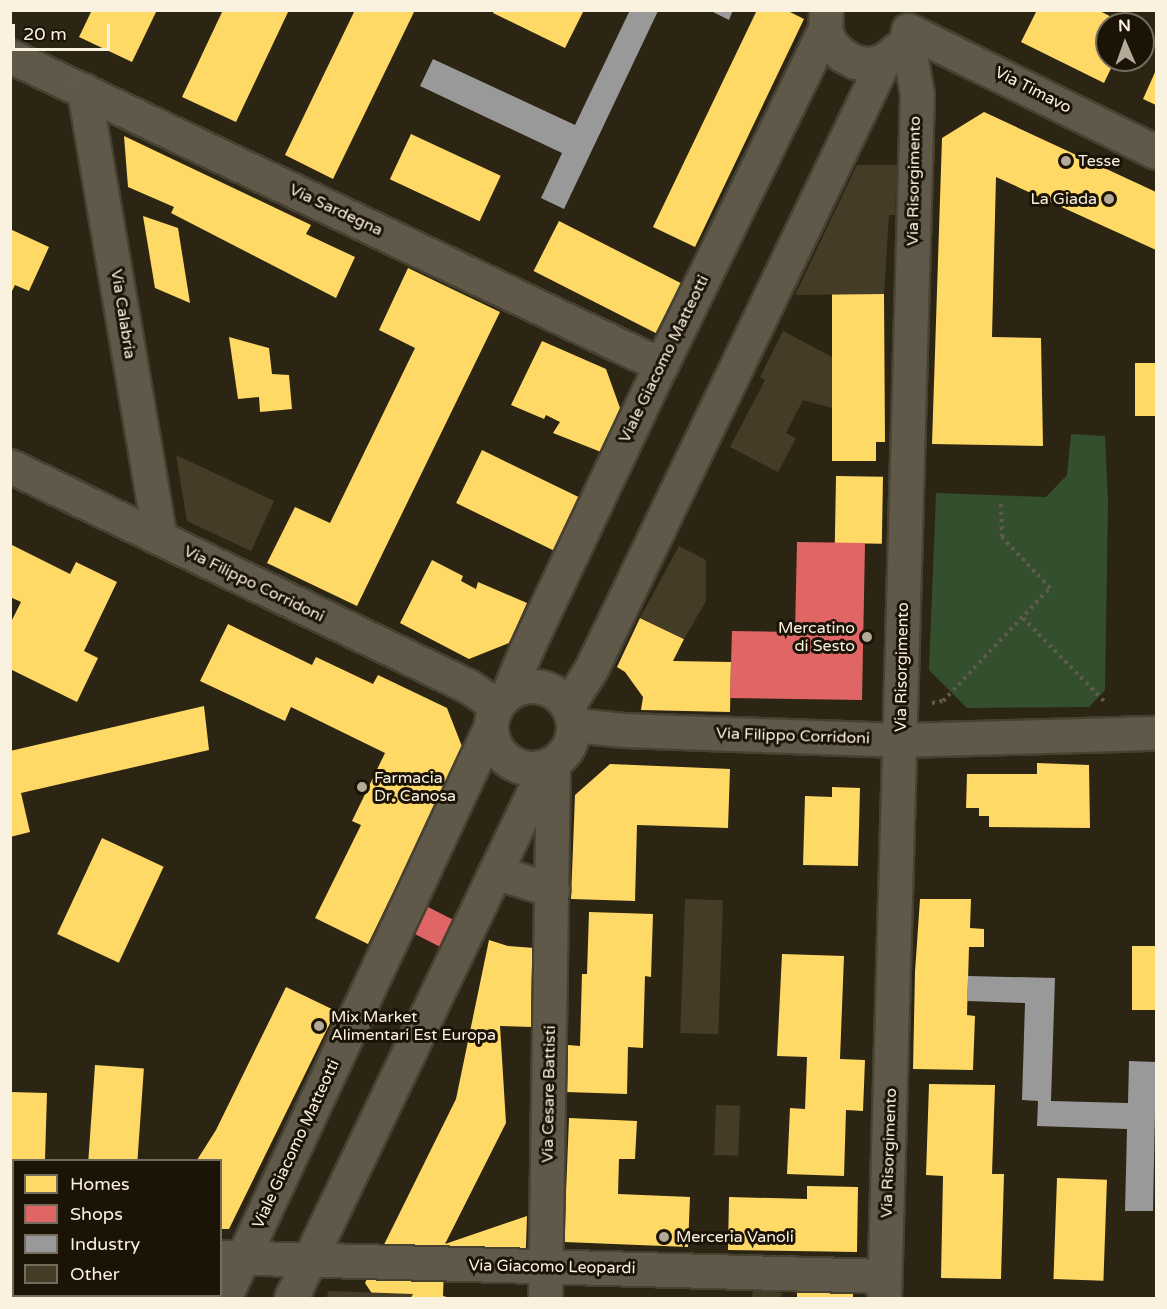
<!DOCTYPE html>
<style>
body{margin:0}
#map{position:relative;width:1167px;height:1309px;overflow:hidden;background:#2d2513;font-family:"Varela Round",sans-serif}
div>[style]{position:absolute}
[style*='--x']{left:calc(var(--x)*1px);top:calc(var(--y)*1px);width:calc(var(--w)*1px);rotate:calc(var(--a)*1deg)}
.green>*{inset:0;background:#344f2d}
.homes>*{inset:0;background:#ffd966;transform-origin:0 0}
.shops>*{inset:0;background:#e06666;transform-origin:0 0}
.industry>*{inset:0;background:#999}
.building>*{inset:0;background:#453c27;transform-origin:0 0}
.path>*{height:4px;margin-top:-2px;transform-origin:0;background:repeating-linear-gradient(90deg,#615b4e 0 3px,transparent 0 7.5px)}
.roads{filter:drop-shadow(2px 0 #474132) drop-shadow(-2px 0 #474132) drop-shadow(0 2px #474132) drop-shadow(0 -2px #474132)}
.minor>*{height:33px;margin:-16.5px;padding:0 16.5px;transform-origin:16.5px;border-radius:16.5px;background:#605849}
.minor>.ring{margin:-16.5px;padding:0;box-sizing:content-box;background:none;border:33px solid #605849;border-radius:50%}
.dots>*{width:16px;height:16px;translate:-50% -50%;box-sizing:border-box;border:3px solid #1a1306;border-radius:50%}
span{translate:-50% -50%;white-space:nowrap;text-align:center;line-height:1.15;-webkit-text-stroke:6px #1a1306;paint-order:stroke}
.street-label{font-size:16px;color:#fbf1df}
.poi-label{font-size:16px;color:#fbf1df}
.left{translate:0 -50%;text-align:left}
.right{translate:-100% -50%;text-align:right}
.frame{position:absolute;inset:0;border:12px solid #fbf1df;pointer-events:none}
.legend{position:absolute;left:12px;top:1159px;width:210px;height:138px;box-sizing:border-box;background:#1a1306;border:2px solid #746c5d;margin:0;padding:8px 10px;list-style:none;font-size:18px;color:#fbf1df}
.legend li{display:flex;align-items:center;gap:12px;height:30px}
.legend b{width:30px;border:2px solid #746c5d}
.north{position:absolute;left:1095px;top:12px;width:60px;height:60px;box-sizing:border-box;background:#1a1306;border:2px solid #746c5d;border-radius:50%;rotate:358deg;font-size:16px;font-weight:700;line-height:24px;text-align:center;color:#fbf1df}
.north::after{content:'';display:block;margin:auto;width:21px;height:27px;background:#b3aa98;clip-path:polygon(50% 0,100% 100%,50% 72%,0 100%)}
.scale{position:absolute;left:12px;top:24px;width:98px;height:27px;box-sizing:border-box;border:3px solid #fbf1df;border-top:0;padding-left:8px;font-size:18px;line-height:21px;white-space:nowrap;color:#fbf1df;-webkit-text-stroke:4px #1a1306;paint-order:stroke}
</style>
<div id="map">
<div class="green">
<i style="clip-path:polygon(1071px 434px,1105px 436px,1108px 502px,1105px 690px,1089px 707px,967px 708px,929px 670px,936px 493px,1046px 497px,1067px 475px)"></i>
</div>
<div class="homes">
<i style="clip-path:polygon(92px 10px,157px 10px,132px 62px,79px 37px)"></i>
<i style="clip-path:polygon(223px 10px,289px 10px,236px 122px,182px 97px)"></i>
<i style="clip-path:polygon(355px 10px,415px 10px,333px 179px,285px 155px)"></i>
<i style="clip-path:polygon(494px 10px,584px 10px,565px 48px,493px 13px)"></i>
<i style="clip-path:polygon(757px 10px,786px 10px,804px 19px,695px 247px,653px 227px)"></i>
<i style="clip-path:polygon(1037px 10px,1098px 10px,1125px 24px,1107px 24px,1107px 60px,1115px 60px,1104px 83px,1021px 42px)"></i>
<i style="clip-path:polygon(1156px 70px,1156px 105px,1143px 99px)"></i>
<i style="clip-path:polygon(984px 112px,1156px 192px,1156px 250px,996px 177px,992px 337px,1041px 338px,1043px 446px,932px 444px,942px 138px)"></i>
<i style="left:411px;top:134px;width:99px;height:50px;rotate:25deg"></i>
<i style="clip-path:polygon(124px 136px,311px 225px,306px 234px,355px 257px,336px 298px,171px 213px,174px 207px,128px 187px)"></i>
<i style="clip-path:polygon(143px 216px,178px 228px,190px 303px,155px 288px)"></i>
<i style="left:559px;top:221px;width:137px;height:56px;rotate:27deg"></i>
<i style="clip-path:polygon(10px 229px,49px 247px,29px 291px,15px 285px,10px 295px)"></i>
<i style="clip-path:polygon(408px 268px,500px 312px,357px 606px,267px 563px,295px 507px,330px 523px,415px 348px,379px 330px)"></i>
<i style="clip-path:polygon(832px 294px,884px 294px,885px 442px,876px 442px,876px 461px,832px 461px)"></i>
<i style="clip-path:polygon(229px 337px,269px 348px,272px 374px,289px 375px,292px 409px,260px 412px,259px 397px,238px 399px)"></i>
<i style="clip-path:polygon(542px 341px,606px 369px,620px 408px,601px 452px,553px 433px,560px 422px,546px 415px,544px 419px,511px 405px)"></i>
<i style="left:1156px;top:363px;width:53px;height:21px;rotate:90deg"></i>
<i style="left:482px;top:450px;width:108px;height:59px;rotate:26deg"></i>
<i style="left:836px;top:476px;width:47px;height:67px;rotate:1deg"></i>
<i style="clip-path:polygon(10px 544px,70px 574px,76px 562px,117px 582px,84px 651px,98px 658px,77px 702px,10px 669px,10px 624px,21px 602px,10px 597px)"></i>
<i style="clip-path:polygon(432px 560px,463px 576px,461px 581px,476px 589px,478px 582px,527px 603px,509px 643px,469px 659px,400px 623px)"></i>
<i style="clip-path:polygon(640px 618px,684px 639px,673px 661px,731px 662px,730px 712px,641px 710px,643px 697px,625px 672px,617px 667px)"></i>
<i style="clip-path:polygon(228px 624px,312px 665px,316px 657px,373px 684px,378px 675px,447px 708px,463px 749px,368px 944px,315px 918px,361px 825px,352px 821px,385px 753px,291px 707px,285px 721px,200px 681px)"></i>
<i style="clip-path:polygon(204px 706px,209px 750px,21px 793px,30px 832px,10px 837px,10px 751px)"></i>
<i style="clip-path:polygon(1037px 763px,1089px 765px,1090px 828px,989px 827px,989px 816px,979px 816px,979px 808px,966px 808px,967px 774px,1037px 774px)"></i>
<i style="clip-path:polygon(610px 764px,730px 769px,728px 828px,637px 825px,635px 901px,571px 899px,575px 795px)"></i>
<i style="clip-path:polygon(832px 787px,860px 788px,858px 866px,803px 865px,805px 796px,832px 797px)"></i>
<i style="left:102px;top:838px;width:68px;height:106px;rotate:25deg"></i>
<i style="clip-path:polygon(920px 899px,971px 899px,970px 928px,984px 929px,984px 947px,969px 947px,967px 1015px,975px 1016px,973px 1070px,913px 1069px,915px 972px)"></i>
<i style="clip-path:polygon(589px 912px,653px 914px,651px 977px,645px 976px,643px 1048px,628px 1047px,627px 1094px,566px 1092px,568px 1045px,580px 1046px,582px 974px,587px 974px)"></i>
<i style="clip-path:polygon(489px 940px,508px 946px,534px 948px,533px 1027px,500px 1026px,506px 1123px,445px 1244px,527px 1216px,525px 1274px,444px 1268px,443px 1296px,450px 1298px,375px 1298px,365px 1283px,456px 1099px)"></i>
<i style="left:1132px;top:946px;width:24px;height:64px"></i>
<i style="clip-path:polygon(782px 954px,844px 956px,840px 1059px,865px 1060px,863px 1111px,846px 1110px,844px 1176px,787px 1174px,790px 1108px,805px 1109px,807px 1057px,777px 1056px)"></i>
<i style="clip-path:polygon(286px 987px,336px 1011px,229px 1229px,220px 1229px,220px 1160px,197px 1160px,216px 1130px)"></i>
<i style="left:95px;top:1065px;width:49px;height:95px;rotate:4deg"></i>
<i style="clip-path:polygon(929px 1084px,995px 1085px,992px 1174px,1004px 1174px,1001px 1279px,941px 1278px,943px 1176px,926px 1175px)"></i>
<i style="clip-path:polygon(10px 1092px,47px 1093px,45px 1160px,14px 1160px,14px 1164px,10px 1164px)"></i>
<i style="clip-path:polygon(569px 1118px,637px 1121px,635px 1159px,619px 1159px,618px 1194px,690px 1197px,688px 1247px,564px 1242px)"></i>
<i style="left:1057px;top:1178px;width:50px;height:101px;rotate:2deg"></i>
<i style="left:10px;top:1184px;width:4px;height:37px"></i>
<i style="clip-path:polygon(807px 1186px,858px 1187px,857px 1252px,728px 1250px,729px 1197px,807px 1199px)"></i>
<i style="clip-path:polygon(797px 1292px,853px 1294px,853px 1298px,797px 1298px)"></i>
</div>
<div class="shops">
<i style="clip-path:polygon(797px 542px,865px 543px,862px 700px,730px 698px,732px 631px,795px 632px)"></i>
<i style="left:424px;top:905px;width:36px;height:30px;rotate:27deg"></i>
</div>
<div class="industry">
<i style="clip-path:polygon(630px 10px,658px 11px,564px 209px,541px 198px,562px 153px,420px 86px,433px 59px,575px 125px)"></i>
<i style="clip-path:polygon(709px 10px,733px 10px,729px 20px)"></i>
<i style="clip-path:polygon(968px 976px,1055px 978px,1051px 1101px,1128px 1103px,1129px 1061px,1156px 1062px,1153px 1211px,1125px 1211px,1127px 1129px,1037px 1126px,1038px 1101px,1022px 1100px,1025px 1003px,967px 1001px)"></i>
</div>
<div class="building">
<i style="clip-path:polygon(857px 165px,897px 165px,895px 215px,889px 215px,884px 294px,795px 295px)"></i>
<i style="clip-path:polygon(783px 331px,832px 357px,832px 408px,803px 400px,786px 433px,796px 438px,778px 472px,730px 447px,765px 380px,760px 377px)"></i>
<i style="clip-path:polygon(176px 455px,274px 501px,251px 551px,187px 521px)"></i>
<i style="clip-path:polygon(679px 546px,706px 560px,706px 601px,684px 639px,640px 618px)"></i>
<i style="left:685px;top:899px;width:38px;height:134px;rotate:2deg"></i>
<i style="left:716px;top:1105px;width:24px;height:50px;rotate:2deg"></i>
<i style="clip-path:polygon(753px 1290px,782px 1293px,781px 1298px,752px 1298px)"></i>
<i style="clip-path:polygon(329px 1291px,413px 1294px,411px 1298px,326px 1298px)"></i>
<i style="left:96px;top:1296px;width:64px;height:2px"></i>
</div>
<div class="path">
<i style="--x:1023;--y:618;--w:117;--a:45.7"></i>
<i style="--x:932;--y:703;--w:11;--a:-10"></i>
<i style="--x:943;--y:701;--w:156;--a:-46.6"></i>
<i style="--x:1050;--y:588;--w:70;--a:-133.3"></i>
<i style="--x:1002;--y:537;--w:35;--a:-92"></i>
</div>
<div class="roads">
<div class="minor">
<i style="--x:826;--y:11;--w:18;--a:93"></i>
<i style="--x:825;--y:29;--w:15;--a:70"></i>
<i style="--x:830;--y:43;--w:17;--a:45"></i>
<i style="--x:842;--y:55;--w:15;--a:28"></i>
<i style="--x:855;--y:62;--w:15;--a:8"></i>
<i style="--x:870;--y:64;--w:15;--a:-16"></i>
<i style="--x:884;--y:60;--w:19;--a:-39"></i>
<i style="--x:908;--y:30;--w:276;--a:26.2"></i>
<i style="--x:10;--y:56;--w:721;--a:25.39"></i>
<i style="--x:84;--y:90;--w:453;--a:80.4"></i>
<i style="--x:10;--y:466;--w:508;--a:25.66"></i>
<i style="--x:468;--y:686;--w:34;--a:34"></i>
<i class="ring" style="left:491px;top:686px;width:49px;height:49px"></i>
<i style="--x:508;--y:693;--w:47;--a:-67.3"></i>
<i style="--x:526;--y:650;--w:315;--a:-64.7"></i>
<i style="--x:661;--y:365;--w:374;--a:-64"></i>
<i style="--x:568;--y:705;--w:43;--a:-57.4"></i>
<i style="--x:591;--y:669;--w:676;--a:-64.31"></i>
<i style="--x:574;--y:725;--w:50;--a:5.7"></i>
<i style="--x:624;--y:730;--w:276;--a:2.1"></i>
<i style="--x:900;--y:740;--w:256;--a:-1.6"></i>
<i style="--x:495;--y:872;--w:60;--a:17.5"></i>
<i style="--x:10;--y:1249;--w:4;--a:0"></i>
<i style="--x:220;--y:1257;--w:664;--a:1.64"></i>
<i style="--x:224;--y:1298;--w:629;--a:-64.98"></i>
<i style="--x:291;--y:1298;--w:590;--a:-64.39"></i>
<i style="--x:545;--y:1298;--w:535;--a:-89.14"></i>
<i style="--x:884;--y:1298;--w:1204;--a:-88.43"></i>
<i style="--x:917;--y:94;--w:59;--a:-99.8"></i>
</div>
</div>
<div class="dots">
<i style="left:1066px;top:161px;background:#b3aa98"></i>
<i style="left:1109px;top:199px;background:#b3aa98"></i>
<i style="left:867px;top:637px;background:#b3aa98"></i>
<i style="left:362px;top:787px;background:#b3aa98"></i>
<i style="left:319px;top:1026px;background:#b3aa98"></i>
<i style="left:664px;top:1237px;background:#b3aa98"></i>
</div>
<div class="street-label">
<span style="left:1033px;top:90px;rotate:27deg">Via Timavo</span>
<span style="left:914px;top:181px;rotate:-89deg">Via Risorgimento</span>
<span style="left:336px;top:210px;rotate:25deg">Via Sardegna</span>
<span style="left:123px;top:314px;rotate:81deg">Via Calabria</span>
<span style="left:664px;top:359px;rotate:-64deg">Viale Giacomo Matteotti</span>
<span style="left:254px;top:584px;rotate:26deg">Via Filippo Corridoni</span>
<span style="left:902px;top:667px;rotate:-89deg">Via Risorgimento</span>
<span style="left:793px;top:736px;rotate:2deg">Via Filippo Corridoni</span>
<span style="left:549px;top:1094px;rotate:-89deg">Via Cesare Battisti</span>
<span style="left:296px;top:1144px;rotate:-65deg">Viale Giacomo Matteotti</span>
<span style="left:889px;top:1153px;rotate:-88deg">Via Risorgimento</span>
<span style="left:552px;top:1267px;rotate:1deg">Via Giacomo Leopardi</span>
</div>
<div class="poi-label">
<span class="left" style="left:1078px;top:161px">Tesse</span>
<span class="right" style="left:1097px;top:199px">La Giada</span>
<span class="right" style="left:855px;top:637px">Mercatino<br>di Sesto</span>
<span class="left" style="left:374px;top:787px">Farmacia<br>Dr. Canosa</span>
<span class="left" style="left:331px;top:1026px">Mix Market<br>Alimentari Est Europa</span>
<span class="left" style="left:676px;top:1237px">Merceria Vanoli</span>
</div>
<div class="frame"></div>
<ul class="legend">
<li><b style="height:16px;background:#ffd966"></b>Homes</li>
<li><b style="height:16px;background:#e06666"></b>Shops</li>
<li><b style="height:16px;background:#999"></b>Industry</li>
<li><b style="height:16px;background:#453c27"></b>Other</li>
</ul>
<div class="north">N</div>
<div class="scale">20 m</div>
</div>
